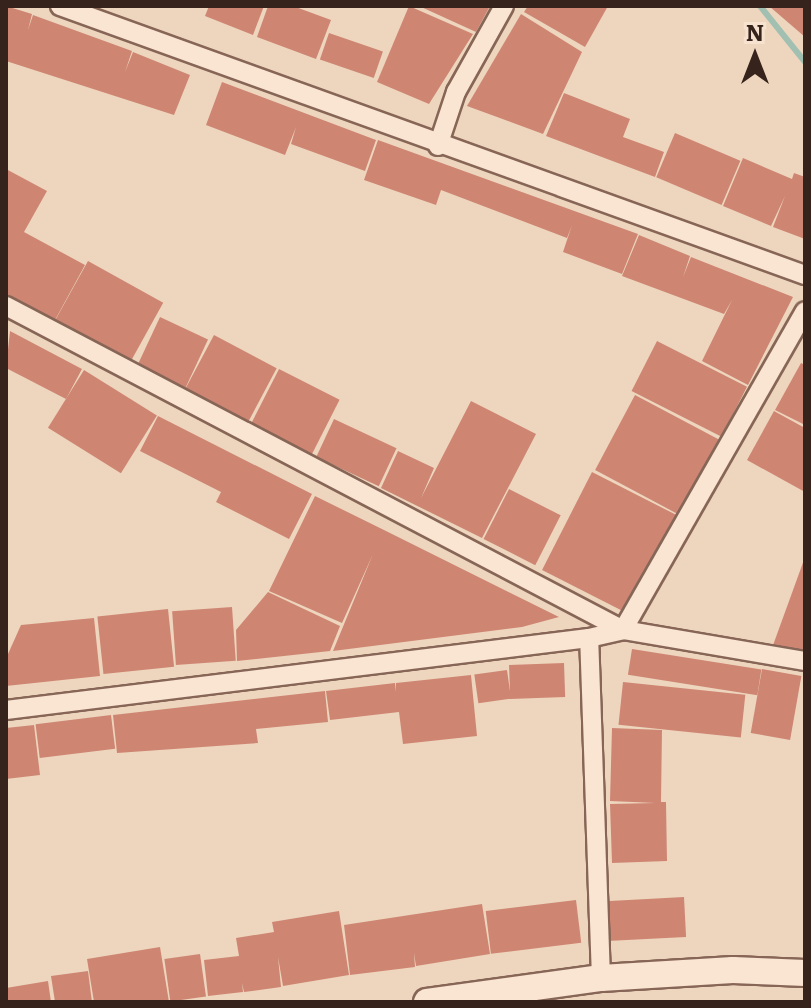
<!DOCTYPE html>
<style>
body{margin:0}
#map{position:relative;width:811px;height:1008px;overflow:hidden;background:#eed6be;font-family:Literata,serif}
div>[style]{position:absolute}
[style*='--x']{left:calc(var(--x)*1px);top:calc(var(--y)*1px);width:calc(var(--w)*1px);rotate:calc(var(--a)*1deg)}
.stream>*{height:6px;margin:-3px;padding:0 3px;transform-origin:3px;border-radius:3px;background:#a2c0b1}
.building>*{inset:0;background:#ce8673;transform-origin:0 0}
.roads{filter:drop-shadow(2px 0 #876657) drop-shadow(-2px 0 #876657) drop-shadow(0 2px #876657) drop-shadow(0 -2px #876657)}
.minor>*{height:18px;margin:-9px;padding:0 9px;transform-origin:9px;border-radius:9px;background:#f9e5d1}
.secondary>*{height:26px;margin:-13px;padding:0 13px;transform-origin:13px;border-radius:13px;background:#f9e5d1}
span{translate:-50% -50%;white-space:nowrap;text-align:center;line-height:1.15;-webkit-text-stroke:6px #f6e2ce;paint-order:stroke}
.frame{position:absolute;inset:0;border:8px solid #36231c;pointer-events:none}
.north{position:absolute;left:715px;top:16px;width:80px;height:80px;-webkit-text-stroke:6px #f6e2ce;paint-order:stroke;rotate:0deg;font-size:22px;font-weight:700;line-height:32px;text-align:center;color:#36231c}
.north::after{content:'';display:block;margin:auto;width:28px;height:36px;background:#36231c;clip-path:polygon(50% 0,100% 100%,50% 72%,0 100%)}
</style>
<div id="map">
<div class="stream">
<i style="--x:760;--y:6;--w:72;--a:51.2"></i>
</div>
<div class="building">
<i style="clip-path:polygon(6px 6px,32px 14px,28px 30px,33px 15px,132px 51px,125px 72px,133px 52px,190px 75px,174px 115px,6px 61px)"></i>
<i style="clip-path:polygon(209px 6px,264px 6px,253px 35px,205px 16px)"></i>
<i style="clip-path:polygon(268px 6px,293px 6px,331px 20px,316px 59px,257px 37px)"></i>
<i style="clip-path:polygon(409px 6px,473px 34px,429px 104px,377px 82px)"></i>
<i style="clip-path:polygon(419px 6px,490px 6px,476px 32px)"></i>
<i style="clip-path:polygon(528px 6px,608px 6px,585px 47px,524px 12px)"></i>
<i style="clip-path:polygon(769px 6px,805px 6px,805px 37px)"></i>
<i style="clip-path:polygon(521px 14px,582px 52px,543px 134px,467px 106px)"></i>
<i style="left:329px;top:33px;width:57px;height:28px;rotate:19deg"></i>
<i style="clip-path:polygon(222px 82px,376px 140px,365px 171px,291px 144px,296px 127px,285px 155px,206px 125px)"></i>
<i style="clip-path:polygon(564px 93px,630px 119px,623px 137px,664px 152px,655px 177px,546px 136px)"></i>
<i style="left:675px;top:133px;width:71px;height:48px;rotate:23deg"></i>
<i style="clip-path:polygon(378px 140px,638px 234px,622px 274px,563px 252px,572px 225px,567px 238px,441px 190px,436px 205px,364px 180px)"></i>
<i style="clip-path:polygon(743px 158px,792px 179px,794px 173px,805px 177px,805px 239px,773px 227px,785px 196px,771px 226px,723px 206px)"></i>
<i style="clip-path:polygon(6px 169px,47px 191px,24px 232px,85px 265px,55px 320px,6px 294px)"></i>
<i style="clip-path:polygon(639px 235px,690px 256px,683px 277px,691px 257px,793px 297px,748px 385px,702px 361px,732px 300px,724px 314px,622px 276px)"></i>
<i style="left:88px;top:261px;width:86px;height:68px;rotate:29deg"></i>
<i style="left:160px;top:317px;width:53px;height:53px;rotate:25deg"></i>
<i style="clip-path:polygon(10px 331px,82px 369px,66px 399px,6px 368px)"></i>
<i style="left:214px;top:335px;width:71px;height:61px;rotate:28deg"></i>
<i style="left:657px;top:341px;width:101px;height:56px;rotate:27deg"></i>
<i style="clip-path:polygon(801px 363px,805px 365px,805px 425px,775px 410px)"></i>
<i style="left:279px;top:369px;width:68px;height:61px;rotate:27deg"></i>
<i style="left:84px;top:370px;width:86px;height:68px;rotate:32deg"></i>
<i style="left:635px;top:395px;width:95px;height:85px;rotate:28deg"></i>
<i style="clip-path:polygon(471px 401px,536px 434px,482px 538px,381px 488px,398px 451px,434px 468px,421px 498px)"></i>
<i style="clip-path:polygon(774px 411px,805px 428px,805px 492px,747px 460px)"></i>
<i style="clip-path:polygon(158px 416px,312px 494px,289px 539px,216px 502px,221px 492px,140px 451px)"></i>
<i style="left:334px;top:419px;width:69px;height:42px;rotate:25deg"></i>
<i style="left:592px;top:472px;width:96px;height:110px;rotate:27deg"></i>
<i style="left:509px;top:489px;width:58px;height:56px;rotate:27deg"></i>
<i style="clip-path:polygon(315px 496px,384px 530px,559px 617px,522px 627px,333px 651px,373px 554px,342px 623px,269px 591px)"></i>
<i style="clip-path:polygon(805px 557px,805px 655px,772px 648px)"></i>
<i style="clip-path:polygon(268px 592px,340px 626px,330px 651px,237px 661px,236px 630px)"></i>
<i style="left:232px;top:607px;width:54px;height:60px;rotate:86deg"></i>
<i style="left:168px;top:609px;width:58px;height:71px;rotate:84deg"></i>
<i style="clip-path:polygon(94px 618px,100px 676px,6px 686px,8px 654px,21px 625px)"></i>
<i style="left:632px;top:649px;width:131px;height:26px;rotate:9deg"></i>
<i style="left:564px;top:663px;width:34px;height:55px;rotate:88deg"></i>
<i style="left:762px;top:669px;width:40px;height:65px;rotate:10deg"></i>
<i style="left:507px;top:670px;width:29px;height:33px;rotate:82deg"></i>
<i style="clip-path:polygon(471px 675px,477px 736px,403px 744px,399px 712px,330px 720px,326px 691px,395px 683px,396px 692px,396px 683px)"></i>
<i style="left:623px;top:682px;width:123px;height:43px;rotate:6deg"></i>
<i style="clip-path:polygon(325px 691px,328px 722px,256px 729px,258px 743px,117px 753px,113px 715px)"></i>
<i style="left:111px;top:715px;width:34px;height:76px;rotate:83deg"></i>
<i style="clip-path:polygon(34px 725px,40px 775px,6px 779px,6px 728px)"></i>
<i style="clip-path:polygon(612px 728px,662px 730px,661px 802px,666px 802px,667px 861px,612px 863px,610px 804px,655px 803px,610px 801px)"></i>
<i style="left:684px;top:897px;width:40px;height:79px;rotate:87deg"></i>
<i style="left:576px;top:900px;width:43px;height:91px;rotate:83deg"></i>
<i style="clip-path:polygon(482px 904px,490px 954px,416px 966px,414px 953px,415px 967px,350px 975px,344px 925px)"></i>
<i style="clip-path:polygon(339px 911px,349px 975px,283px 986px,278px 957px,281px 987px,244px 992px,242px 983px,243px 992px,208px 996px,204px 960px,239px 956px,236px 938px,274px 932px,272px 922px)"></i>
<i style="clip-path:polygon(160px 947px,169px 1002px,94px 1002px,87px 959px)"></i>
<i style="left:200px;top:954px;width:43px;height:36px;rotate:82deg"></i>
<i style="clip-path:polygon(88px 971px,92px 1002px,55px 1002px,51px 976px)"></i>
<i style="clip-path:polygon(48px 981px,51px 1002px,6px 1002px,6px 988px)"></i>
</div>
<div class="roads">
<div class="minor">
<i style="--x:60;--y:6;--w:792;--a:19.85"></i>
<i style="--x:438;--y:146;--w:57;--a:-71.6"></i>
<i style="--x:456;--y:92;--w:98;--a:-60.8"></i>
<i style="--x:6;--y:306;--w:697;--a:27.7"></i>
<i style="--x:623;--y:630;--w:185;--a:9.7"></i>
<i style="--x:6;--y:710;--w:587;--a:-7.04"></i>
<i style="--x:601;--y:978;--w:340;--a:-92"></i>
<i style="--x:589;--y:638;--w:35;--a:-13"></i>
<i style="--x:623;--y:630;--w:367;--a:-60.3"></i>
</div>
<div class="secondary">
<i style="--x:427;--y:1002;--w:176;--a:-7.9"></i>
<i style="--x:601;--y:978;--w:132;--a:-3.5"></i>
<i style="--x:733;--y:970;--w:72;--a:2.4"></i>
</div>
</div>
<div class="frame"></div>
<div class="north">N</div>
</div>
